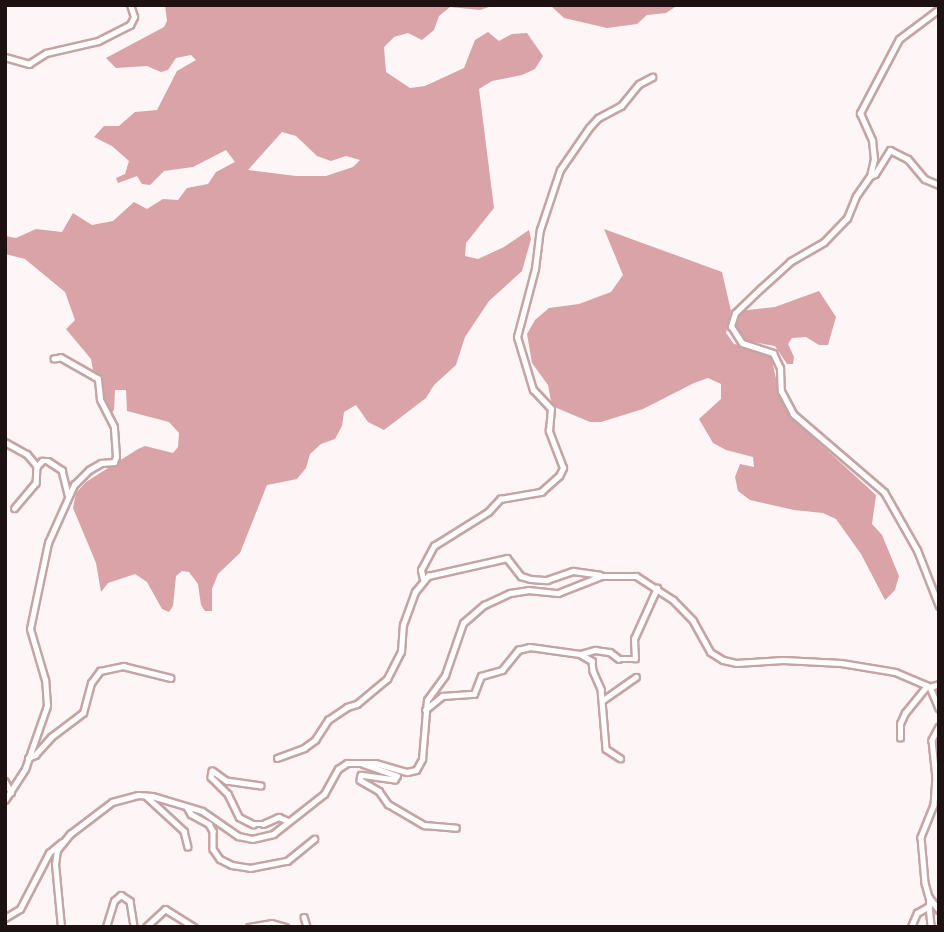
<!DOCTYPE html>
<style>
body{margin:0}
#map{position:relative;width:944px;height:932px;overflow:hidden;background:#fdf5f6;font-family:"Open Sans",sans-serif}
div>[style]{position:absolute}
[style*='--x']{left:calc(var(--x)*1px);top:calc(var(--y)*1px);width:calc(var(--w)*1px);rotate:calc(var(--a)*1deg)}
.forest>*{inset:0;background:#d9a3a7}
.roads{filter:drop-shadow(2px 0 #c6a4a6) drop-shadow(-2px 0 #c6a4a6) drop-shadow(0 2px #c6a4a6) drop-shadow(0 -2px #c6a4a6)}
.minor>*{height:4.5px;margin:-2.25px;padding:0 2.25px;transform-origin:2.25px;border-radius:2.25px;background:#fff}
.tertiary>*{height:5px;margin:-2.5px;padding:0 2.5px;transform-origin:2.5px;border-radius:2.5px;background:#fff}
span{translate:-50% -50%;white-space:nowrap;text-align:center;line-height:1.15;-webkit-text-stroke:5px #fff;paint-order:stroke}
.frame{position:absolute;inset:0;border:7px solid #1d1112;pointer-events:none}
</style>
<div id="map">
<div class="forest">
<i style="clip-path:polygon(evenodd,165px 5px,495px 5px,480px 10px,450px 7px,439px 16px,434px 30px,422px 40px,408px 33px,394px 37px,384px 47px,386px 72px,410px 88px,425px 86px,464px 68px,475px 40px,488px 32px,499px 41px,512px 34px,527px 33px,543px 56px,535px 69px,522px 75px,492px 81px,479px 89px,494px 208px,466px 243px,465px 256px,478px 259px,504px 247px,529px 230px,531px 239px,522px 271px,489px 301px,465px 337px,456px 365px,434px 385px,426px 398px,384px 430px,368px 422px,356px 405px,344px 412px,342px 426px,335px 439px,321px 444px,310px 454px,306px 468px,297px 479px,267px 485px,240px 553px,218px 574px,212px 589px,212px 611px,205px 611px,201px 605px,198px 584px,189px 572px,182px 571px,176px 576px,173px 606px,169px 612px,162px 609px,147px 582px,135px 574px,108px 583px,101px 592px,96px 563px,73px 508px,76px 493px,86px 482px,138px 449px,145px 446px,173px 453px,178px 447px,179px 433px,169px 422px,127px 411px,126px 390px,115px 390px,114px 410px,110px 414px,98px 375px,93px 371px,91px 359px,66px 329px,75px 320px,65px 292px,25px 259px,5px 254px,5px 236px,16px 238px,36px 229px,62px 232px,73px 213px,92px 225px,113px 221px,134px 202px,147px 209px,163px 199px,178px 200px,187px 188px,208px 184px,216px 172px,235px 162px,226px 150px,193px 167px,164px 171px,150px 185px,142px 184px,137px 176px,118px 183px,116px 178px,125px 174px,129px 161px,112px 146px,94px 137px,104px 126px,119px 126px,135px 112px,157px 110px,177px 71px,196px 60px,191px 55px,176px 58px,168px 70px,161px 72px,147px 66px,116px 68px,106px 58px,164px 27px,167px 21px,165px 5px,282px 132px,296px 136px,317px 156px,331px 161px,346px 156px,360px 160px,353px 167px,326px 176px,296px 176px,248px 170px,282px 132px)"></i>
<i style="clip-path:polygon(550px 5px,678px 5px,666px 13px,647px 15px,637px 24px,607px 28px,564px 18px)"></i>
<i style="clip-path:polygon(604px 229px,722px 272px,731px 311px,726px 333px,734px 344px,765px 350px,771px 356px,779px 392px,795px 421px,876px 495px,872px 524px,882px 535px,899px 576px,895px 590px,885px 600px,861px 554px,836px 519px,823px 513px,794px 510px,750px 500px,738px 491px,735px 477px,740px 464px,754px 467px,753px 457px,726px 450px,713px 443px,699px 419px,721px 399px,721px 384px,708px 378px,694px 383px,643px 409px,601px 422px,590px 422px,552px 406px,548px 385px,532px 363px,527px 334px,535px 320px,549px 308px,579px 304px,611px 292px,623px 275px)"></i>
<i style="clip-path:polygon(819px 291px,836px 317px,828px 345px,819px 345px,806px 337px,792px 338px,788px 344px,794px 357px,793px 364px,787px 364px,775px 346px,747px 341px,736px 332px,734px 318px,739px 311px,775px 307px)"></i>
</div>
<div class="roads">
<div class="minor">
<i style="--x:5;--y:57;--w:25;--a:16"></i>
<i style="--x:29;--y:64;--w:20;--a:-33"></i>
<i style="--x:46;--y:53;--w:53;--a:-13"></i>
<i style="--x:98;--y:41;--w:36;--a:-27"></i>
<i style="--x:130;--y:25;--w:9;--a:-63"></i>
<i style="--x:134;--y:17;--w:13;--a:-108"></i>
<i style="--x:870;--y:176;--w:5;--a:-22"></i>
<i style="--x:875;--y:174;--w:28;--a:-58"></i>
<i style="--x:890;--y:150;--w:20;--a:27"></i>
<i style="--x:908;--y:159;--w:26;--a:50"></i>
<i style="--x:925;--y:179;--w:15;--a:23"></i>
<i style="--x:5;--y:442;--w:25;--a:29"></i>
<i style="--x:27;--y:454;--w:16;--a:50"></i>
<i style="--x:37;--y:466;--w:17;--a:93"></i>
<i style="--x:36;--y:483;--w:33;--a:130"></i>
<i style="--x:37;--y:466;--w:7;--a:-45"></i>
<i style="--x:42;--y:461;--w:6;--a:0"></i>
<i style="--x:48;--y:461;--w:17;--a:33"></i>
<i style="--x:62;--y:470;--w:25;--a:76"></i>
<i style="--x:423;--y:579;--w:9;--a:-103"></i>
<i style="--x:421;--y:570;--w:27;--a:-62"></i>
<i style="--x:434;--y:546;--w:64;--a:-32.2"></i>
<i style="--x:488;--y:512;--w:18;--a:-47"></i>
<i style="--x:500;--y:499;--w:42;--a:-9.7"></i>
<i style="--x:541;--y:492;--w:24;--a:-42"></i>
<i style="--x:559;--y:476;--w:9;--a:-63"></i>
<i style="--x:563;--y:468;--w:40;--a:-111"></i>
<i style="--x:549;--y:431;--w:22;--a:-85"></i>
<i style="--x:551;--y:409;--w:26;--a:-133"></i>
<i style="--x:533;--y:390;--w:55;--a:-106.8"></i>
<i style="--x:517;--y:337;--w:70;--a:-75.2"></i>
<i style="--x:535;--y:269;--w:39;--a:-83"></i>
<i style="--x:540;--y:230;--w:63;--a:-71.6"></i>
<i style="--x:560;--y:170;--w:51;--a:-55.4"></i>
<i style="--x:589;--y:128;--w:13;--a:-48"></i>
<i style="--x:598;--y:118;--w:26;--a:-28"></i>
<i style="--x:621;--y:106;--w:28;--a:-51"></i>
<i style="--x:639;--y:84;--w:15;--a:-28"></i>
<i style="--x:581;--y:654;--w:15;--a:-16"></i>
<i style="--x:595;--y:650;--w:15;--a:8"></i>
<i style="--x:610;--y:652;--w:11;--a:38"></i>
<i style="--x:619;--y:659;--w:16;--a:0"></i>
<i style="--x:635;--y:659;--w:20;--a:-93"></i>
<i style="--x:634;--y:639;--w:56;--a:-65.7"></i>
<i style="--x:930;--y:687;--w:23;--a:67"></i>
<i style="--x:603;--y:700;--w:40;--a:-34.9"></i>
<i style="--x:425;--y:710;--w:22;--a:-39"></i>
<i style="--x:442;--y:696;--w:32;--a:-4"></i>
<i style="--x:474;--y:694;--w:19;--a:-69"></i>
<i style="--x:481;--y:676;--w:22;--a:-16"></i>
<i style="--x:502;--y:670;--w:26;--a:-51"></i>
<i style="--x:518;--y:650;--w:12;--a:-14"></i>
<i style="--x:530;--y:647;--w:50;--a:8"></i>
<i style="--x:580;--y:654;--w:14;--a:30"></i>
<i style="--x:592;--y:661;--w:10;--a:84"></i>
<i style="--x:593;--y:671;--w:20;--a:66"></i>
<i style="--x:601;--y:689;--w:60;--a:85.2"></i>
<i style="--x:606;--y:749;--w:17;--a:33"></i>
<i style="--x:939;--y:727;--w:15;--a:118"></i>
<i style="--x:932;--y:740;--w:37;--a:84"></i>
<i style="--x:936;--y:777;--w:28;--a:94"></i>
<i style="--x:934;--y:805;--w:35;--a:112"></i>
<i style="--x:921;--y:837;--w:46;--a:85"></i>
<i style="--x:925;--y:883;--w:15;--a:74"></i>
<i style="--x:929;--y:897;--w:16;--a:52"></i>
<i style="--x:900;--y:738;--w:14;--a:-90"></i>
<i style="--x:900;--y:724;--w:12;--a:-66"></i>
<i style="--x:905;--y:713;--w:35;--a:-51"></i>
<i style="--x:28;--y:758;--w:8;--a:-23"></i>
<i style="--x:35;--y:755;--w:24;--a:-48"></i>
<i style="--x:51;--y:737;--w:40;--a:-37"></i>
<i style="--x:83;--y:713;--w:31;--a:-75"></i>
<i style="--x:91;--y:683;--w:15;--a:-53"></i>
<i style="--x:100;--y:671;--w:24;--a:-12"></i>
<i style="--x:123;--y:666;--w:49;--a:14"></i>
<i style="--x:277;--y:758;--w:29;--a:-20"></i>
<i style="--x:304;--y:748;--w:14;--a:-36"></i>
<i style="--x:315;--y:740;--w:24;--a:-57"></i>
<i style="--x:328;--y:720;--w:23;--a:-34"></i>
<i style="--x:347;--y:707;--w:10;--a:-17"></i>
<i style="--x:357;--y:704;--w:39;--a:-40"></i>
<i style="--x:387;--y:679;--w:30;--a:-63"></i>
<i style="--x:401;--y:652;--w:27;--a:-86"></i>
<i style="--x:403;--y:625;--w:35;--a:-70"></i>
<i style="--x:415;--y:592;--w:21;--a:-51"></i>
<i style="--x:428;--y:576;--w:81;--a:-12.8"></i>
<i style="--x:507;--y:558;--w:23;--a:52"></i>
<i style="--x:521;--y:576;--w:10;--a:17"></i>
<i style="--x:531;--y:579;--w:16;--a:4"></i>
<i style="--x:547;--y:580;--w:28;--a:-19"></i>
<i style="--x:573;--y:571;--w:27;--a:8"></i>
<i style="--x:363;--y:764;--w:36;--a:19"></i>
<i style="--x:397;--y:776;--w:4;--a:117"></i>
<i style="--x:395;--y:780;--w:34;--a:-172"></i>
<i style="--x:361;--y:775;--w:5;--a:101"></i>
<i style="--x:360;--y:780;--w:22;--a:30"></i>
<i style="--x:379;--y:791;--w:16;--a:55"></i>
<i style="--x:388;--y:804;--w:42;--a:30.3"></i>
<i style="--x:424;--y:825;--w:32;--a:5"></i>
<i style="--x:5;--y:781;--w:13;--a:61"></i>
<i style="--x:261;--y:786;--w:35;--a:-172"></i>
<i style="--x:226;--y:781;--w:17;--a:-144"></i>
<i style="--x:212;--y:771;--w:6;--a:99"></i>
<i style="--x:211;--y:777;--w:24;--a:45"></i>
<i style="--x:228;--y:794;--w:25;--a:64"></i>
<i style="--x:239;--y:817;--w:16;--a:27"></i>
<i style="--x:253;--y:824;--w:10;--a:0"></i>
<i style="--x:263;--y:824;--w:17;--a:-24"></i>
<i style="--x:279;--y:817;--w:10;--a:24"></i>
<i style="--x:146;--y:796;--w:52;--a:42.6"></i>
<i style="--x:184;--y:831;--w:16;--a:76"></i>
<i style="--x:5;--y:800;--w:37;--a:-57"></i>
<i style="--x:25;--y:769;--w:67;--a:-70.8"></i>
<i style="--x:47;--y:706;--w:26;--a:-94"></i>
<i style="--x:45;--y:680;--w:53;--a:-106.4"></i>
<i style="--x:30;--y:629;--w:88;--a:-78.2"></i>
<i style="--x:48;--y:543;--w:64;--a:-65.9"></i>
<i style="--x:74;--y:485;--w:21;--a:-45"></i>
<i style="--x:89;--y:470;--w:14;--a:-30"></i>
<i style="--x:101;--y:463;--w:13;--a:-4"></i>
<i style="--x:114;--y:462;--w:5;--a:-68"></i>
<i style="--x:116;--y:457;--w:30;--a:-94"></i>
<i style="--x:114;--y:427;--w:31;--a:-117"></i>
<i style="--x:100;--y:399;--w:20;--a:-96"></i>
<i style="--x:98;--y:379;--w:43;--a:-150.4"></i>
<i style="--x:61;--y:358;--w:7;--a:172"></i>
<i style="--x:187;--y:807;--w:8;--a:60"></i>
<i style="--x:191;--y:814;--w:21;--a:29"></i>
<i style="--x:209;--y:824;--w:8;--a:60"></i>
<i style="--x:213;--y:831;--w:18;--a:90"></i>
<i style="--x:213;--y:849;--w:12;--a:55"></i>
<i style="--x:220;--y:859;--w:13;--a:27"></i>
<i style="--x:232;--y:865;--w:18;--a:9"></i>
<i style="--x:250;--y:868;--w:38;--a:-11"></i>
<i style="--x:287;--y:861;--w:35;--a:-39"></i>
<i style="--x:929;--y:906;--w:19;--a:84"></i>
<i style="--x:304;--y:917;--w:10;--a:73"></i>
<i style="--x:5;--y:918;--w:17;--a:-31"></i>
<i style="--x:20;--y:909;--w:63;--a:-62.6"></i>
<i style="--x:49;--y:853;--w:16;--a:-40"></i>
<i style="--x:106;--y:927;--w:27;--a:-73"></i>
<i style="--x:114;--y:901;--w:9;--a:-41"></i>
<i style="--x:121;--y:895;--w:11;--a:34"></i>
<i style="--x:130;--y:901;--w:26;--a:81"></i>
<i style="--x:146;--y:927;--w:26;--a:-43"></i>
<i style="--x:165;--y:909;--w:34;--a:32"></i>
<i style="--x:249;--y:927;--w:22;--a:-10"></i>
<i style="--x:271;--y:923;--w:15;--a:16"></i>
<i style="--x:911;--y:927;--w:15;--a:-67"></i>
<i style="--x:917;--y:913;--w:14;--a:-30"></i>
<i style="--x:929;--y:906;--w:8;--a:-90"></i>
</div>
<div class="tertiary">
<i style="--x:939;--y:9;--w:50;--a:143.1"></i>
<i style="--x:899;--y:39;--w:84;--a:117.8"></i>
<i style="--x:860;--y:113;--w:30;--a:66"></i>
<i style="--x:872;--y:140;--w:19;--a:84"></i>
<i style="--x:874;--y:159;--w:17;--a:103"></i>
<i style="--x:870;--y:176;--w:24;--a:125"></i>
<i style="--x:856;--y:196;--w:24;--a:112"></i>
<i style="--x:847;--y:218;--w:33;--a:134"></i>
<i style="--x:824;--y:242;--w:39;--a:150"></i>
<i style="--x:790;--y:262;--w:39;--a:138"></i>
<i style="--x:761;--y:288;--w:36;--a:136"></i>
<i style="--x:735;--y:313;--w:14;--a:107"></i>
<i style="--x:731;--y:326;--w:20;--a:57"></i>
<i style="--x:742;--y:343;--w:33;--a:18"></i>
<i style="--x:773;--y:353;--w:17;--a:65"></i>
<i style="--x:780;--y:368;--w:23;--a:88"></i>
<i style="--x:781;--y:391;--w:26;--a:62"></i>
<i style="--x:793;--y:414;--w:120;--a:40.6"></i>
<i style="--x:884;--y:492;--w:67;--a:60.4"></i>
<i style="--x:917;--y:550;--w:60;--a:68.6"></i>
<i style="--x:61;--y:927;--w:63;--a:-95.4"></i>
<i style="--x:55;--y:864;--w:14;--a:-82"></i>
<i style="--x:57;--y:850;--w:21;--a:-51"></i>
<i style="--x:70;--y:834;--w:53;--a:-37.3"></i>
<i style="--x:112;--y:802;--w:27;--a:-15"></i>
<i style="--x:138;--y:795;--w:14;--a:4"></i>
<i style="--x:152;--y:796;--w:52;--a:16.7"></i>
<i style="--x:202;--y:811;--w:44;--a:34.8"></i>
<i style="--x:238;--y:836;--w:14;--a:12"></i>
<i style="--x:252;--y:839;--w:22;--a:-13"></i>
<i style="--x:273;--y:834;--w:65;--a:-38.1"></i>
<i style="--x:324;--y:794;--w:29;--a:-61"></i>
<i style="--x:338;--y:769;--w:11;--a:-34"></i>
<i style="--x:347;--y:763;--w:28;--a:0"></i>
<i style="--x:375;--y:763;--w:33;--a:16"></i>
<i style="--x:407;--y:772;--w:9;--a:-13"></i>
<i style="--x:416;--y:770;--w:13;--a:-61"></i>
<i style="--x:422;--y:759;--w:59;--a:-85.2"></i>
<i style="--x:427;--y:700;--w:31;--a:-54"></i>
<i style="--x:445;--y:675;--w:55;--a:-70.9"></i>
<i style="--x:463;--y:623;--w:28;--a:-41"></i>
<i style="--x:484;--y:605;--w:29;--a:-25"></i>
<i style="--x:510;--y:593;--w:18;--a:-9"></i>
<i style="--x:528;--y:590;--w:30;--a:6"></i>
<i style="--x:558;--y:593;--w:46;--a:-21.6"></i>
<i style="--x:601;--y:576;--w:35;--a:0"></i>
<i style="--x:636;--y:576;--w:44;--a:33"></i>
<i style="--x:673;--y:600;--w:29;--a:46"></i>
<i style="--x:693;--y:621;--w:35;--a:61"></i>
<i style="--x:710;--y:652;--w:15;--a:32"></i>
<i style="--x:723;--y:660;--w:13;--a:13"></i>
<i style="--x:736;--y:663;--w:47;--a:-3.7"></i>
<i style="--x:783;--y:660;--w:58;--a:3"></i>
<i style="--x:841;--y:663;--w:55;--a:9.5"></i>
<i style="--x:895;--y:672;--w:38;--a:23"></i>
<i style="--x:930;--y:687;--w:9;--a:-18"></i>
</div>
</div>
<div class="frame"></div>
</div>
